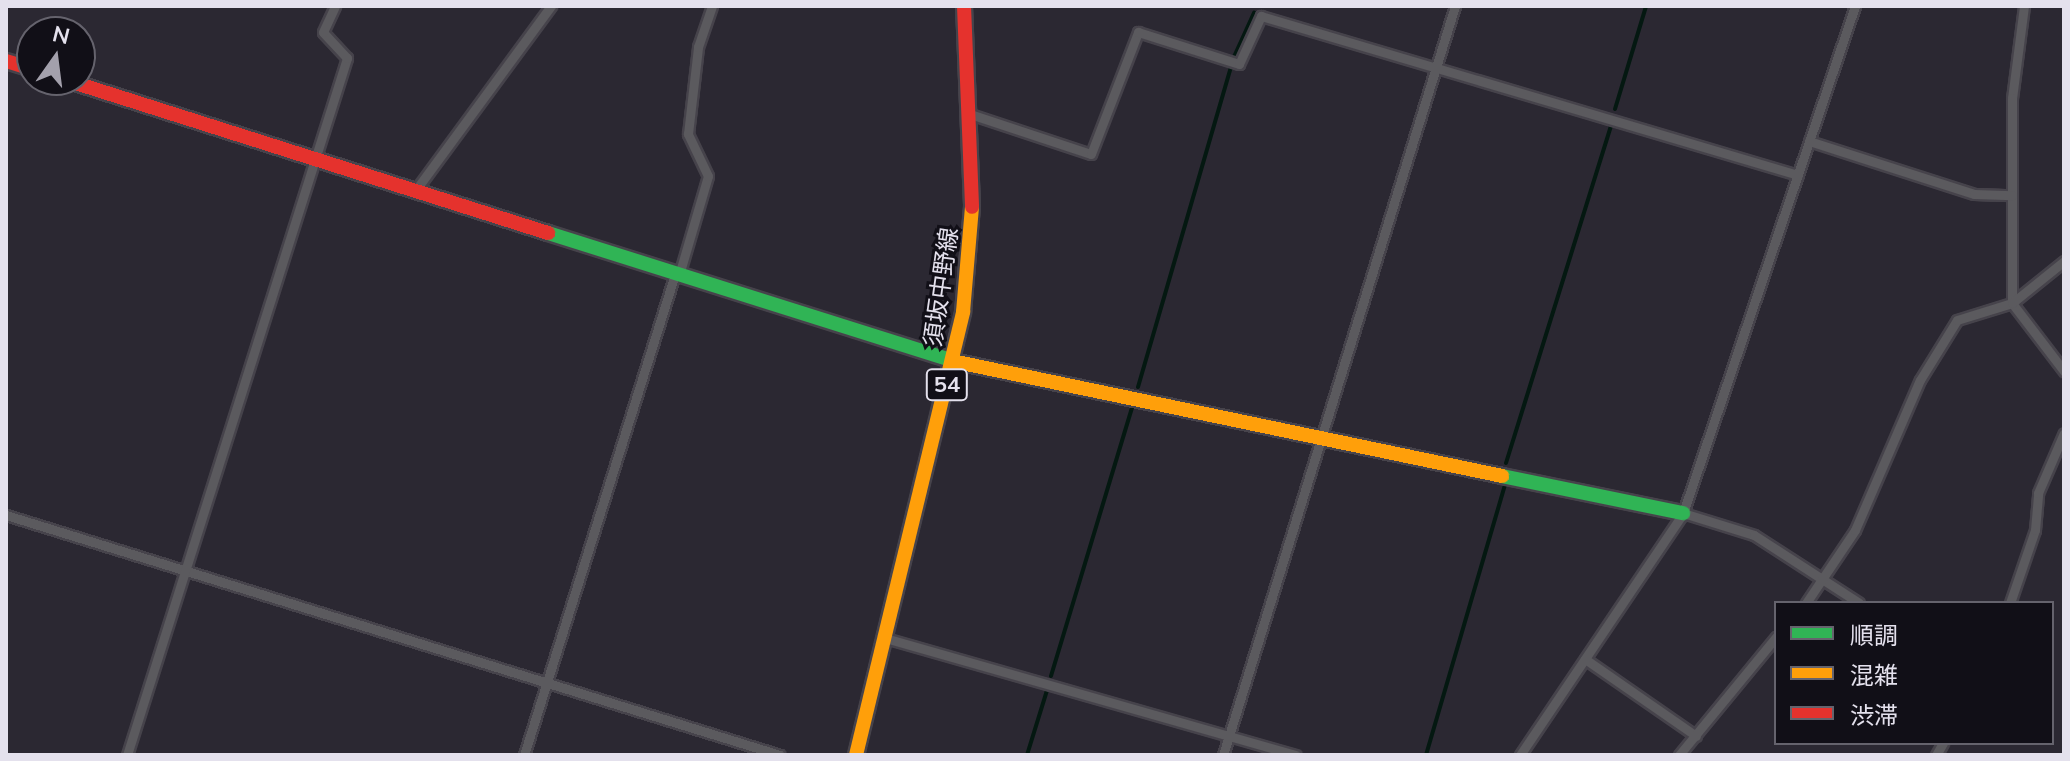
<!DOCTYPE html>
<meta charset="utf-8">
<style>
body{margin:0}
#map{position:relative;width:2070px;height:761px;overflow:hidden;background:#2b2832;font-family:Mulish,"Noto Sans JP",sans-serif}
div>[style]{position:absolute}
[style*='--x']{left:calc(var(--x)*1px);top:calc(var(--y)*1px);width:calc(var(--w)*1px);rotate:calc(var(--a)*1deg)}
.stream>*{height:4px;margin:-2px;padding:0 2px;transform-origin:2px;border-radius:2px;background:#041811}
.roads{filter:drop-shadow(2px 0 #46434b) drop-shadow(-2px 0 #46434b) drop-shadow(0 2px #46434b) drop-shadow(0 -2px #46434b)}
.street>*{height:9px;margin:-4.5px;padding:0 4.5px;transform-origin:4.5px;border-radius:4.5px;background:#5b5a5e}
.fast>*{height:14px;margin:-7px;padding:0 7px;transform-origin:7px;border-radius:7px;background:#30b455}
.slow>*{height:14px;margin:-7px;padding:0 7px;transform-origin:7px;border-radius:7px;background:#ff9f0a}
.jam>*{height:14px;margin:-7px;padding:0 7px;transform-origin:7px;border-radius:7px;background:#e5322d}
span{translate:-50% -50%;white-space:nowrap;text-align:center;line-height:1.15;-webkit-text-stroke:6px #110f17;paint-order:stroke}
.shield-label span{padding:2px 6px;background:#110f17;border:2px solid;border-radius:6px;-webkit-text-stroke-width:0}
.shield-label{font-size:22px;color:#e4e1ed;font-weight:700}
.street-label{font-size:24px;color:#e4e1ed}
.frame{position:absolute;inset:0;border:8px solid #e4e1ed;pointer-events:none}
.legend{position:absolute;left:1774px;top:601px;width:280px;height:144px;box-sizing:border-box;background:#110f17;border:2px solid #65636d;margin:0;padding:10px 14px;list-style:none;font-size:24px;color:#e4e1ed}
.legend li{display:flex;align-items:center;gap:16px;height:40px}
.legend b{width:40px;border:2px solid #65636d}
.north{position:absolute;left:16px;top:16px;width:80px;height:80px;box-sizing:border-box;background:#110f17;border:2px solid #65636d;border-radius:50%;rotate:14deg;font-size:22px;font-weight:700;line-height:32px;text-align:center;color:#e4e1ed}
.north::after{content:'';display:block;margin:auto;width:28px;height:36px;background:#a3a0ac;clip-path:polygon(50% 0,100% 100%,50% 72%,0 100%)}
</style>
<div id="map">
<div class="stream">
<i style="--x:1615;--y:109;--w:108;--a:-73.2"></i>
<i style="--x:1138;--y:387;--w:341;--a:-73.8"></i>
<i style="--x:1233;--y:59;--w:51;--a:-65.5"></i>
<i style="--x:1506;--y:463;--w:357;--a:-72.7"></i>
<i style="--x:1051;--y:676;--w:284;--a:-73.2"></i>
<i style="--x:1027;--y:755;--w:71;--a:-72.8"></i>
<i style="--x:1426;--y:755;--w:281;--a:-73.7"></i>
</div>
<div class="roads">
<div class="street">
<i style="--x:2024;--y:6;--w:93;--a:97.4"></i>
<i style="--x:2012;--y:98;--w:205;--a:90"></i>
<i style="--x:2012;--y:303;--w:86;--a:52.6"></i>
<i style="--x:973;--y:115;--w:124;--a:18.3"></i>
<i style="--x:1091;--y:154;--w:131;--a:-68.9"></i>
<i style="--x:1138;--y:32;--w:106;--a:17.6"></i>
<i style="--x:1239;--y:64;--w:53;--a:-65.4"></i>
<i style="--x:1261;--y:16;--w:560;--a:16.49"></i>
<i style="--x:1809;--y:141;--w:173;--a:17.8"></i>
<i style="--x:1974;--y:194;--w:38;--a:2"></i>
<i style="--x:415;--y:191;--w:230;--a:-53.7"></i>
<i style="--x:679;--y:275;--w:103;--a:-73.7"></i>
<i style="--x:708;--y:176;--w:47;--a:-115.5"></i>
<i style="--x:688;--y:134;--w:88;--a:-83.4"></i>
<i style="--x:698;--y:47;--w:43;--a:-71.1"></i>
<i style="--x:1683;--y:513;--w:74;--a:17.2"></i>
<i style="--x:1754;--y:535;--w:125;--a:32.9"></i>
<i style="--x:6;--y:515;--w:810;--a:17.23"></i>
<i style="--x:1806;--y:603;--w:88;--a:-56.1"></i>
<i style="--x:1855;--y:530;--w:163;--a:-66.6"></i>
<i style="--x:1920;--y:380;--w:70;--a:-58.3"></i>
<i style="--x:1957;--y:320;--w:58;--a:-17.2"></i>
<i style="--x:2012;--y:303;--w:67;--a:-38.9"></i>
<i style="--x:2010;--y:603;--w:77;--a:-71.1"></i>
<i style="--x:2035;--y:530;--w:37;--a:-85"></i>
<i style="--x:2038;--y:493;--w:65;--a:-66.6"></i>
<i style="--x:885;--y:638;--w:427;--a:15.9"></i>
<i style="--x:1585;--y:659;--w:135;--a:34.7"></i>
<i style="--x:127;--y:755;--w:731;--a:-72.48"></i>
<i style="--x:347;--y:58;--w:35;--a:-133"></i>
<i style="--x:323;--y:32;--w:29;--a:-65"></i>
<i style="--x:524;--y:755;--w:504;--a:-72.57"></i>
<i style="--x:1223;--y:755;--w:784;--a:-72.79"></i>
<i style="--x:1520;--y:755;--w:292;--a:-56"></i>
<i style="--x:1683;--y:513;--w:535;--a:-71.26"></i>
<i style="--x:1679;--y:755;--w:153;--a:-50.6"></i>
<i style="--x:1936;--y:755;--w:14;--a:-60"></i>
</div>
<div class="fast">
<i style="--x:548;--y:233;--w:429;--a:17.5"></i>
<i style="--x:1502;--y:476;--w:185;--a:11.6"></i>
</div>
<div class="slow">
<i style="--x:957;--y:362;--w:557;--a:11.81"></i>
<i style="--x:856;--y:755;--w:456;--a:-76.4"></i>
<i style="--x:963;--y:312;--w:105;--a:-85.1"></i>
</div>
<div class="jam">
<i style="--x:964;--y:6;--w:201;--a:87.7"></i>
<i style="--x:6;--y:61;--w:27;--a:17"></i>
<i style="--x:66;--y:80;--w:506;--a:17.61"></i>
</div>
</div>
<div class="shield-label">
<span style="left:947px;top:385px">54</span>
</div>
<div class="street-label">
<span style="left:941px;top:287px;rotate:-82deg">須坂中野線</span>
</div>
<div class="frame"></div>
<ul class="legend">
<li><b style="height:10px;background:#30b455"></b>順調</li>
<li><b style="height:10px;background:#ff9f0a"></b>混雑</li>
<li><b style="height:10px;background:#e5322d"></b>渋滞</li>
</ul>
<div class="north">N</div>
</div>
